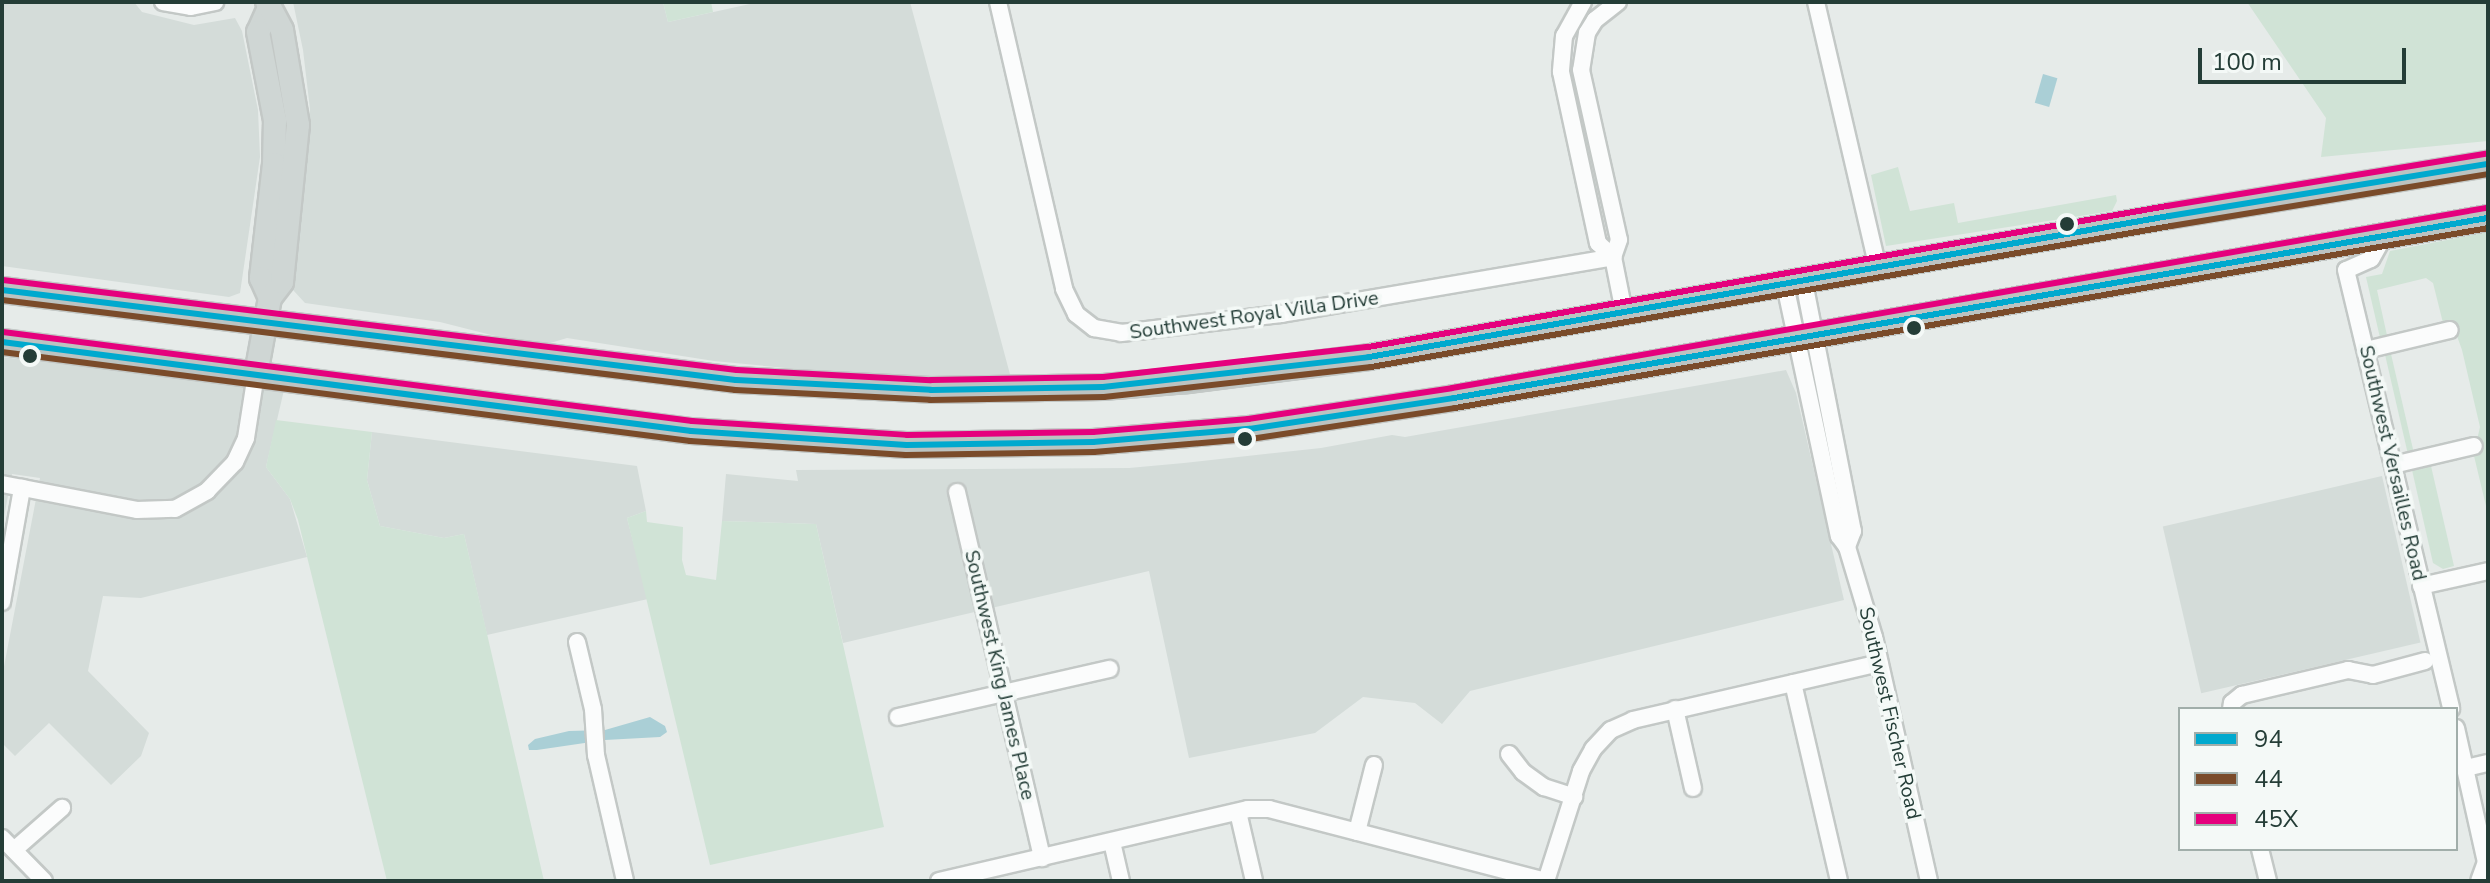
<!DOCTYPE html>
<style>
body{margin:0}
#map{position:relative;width:2490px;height:883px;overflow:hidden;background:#e6ebe9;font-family:"Nunito Sans",sans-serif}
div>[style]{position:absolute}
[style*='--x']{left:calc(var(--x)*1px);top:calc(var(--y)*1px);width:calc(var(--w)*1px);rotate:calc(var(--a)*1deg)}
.built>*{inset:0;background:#d4dcd9;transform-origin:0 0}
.green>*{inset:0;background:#d0e3d6;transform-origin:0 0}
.water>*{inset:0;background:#aacfd6;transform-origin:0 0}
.roads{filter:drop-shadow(2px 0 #c3c8c6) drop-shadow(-2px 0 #c3c8c6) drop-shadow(0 2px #c3c8c6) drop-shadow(0 -2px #c3c8c6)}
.minor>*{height:16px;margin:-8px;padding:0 8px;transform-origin:8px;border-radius:8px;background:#fbfcfc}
.major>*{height:22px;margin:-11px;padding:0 11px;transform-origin:11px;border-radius:11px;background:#cfd6d4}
.highway>*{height:24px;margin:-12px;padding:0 12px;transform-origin:12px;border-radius:12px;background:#bcc3c1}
.bus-1>*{height:6px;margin:-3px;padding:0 3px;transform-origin:3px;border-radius:3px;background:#00a9ce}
.bus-2>*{height:6px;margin:-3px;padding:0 3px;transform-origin:3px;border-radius:3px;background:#7a4b2a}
.bus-3>*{height:6px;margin:-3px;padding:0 3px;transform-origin:3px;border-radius:3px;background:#e5007d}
.dots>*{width:22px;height:22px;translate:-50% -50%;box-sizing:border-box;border:4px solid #f4f9f7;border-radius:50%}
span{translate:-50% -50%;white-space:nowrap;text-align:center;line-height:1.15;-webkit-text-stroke:7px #f4f9f7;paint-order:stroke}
.street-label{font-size:20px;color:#243d37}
.frame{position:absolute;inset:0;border:4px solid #243d37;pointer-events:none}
.legend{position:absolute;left:2178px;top:707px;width:280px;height:144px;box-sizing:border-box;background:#f4f9f7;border:2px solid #a1aeaa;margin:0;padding:10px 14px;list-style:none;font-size:24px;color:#243d37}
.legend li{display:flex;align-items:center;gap:16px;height:40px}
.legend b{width:40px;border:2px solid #a1aeaa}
.scale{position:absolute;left:2198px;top:48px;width:208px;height:36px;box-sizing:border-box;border:4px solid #243d37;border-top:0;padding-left:10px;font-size:24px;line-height:28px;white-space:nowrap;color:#243d37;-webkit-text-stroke:6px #f4f9f7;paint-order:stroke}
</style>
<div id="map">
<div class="built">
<i style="clip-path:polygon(2px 2px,134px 2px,142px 12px,194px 25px,235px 18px,242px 31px,258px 110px,260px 157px,240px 293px,229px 297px,2px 266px)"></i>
<i style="clip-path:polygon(293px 2px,663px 2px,668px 22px,759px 2px,910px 2px,1011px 378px,848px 374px,714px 361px,567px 338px,547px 344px,507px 339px,440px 322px,305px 303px,293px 290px,292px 276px,310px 109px,303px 50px)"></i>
<i style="clip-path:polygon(2px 357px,284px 390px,266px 467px,290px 499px,307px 557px,141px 598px,103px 596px,88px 671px,149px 733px,141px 756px,111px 785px,49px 723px,15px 756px,2px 743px,2px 677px,40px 478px,12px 474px,2px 528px)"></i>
<i style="clip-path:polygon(1786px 370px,1796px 393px,1844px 600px,1470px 691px,1442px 724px,1415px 703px,1363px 697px,1315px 733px,1189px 758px,1149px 571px,843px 643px,816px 524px,722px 521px,726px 474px,798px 481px,796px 470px,1129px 468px,1184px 463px,1321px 448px,1392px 435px,1405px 437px)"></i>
<i style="clip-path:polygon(372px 432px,637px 466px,646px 511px,627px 518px,648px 599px,487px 635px,464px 534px,444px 538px,380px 526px,367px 480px)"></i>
<i style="left:2382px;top:476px;width:171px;height:225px;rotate:77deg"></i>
</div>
<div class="green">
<i style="clip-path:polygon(663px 2px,711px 2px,713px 12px,668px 22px)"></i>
<i style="clip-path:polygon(2247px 2px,2488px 2px,2488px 141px,2321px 157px,2326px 118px)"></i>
<i style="clip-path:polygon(1898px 167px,1910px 211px,1954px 203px,1958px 223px,2116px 195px,2117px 201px,2112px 211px,1886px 246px,1871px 175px)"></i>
<i style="clip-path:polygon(2488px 232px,2488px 506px,2486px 506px,2474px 456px,2481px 454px,2477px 440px,2480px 427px,2462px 350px,2453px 325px,2444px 327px,2433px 283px,2426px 278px,2377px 290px,2388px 340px,2381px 342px,2366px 277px,2382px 274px,2390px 251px)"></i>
<i style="left:2391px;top:354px;width:104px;height:6px;rotate:77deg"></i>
<i style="clip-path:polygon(276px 420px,372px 432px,367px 480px,380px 526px,444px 538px,464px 534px,544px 881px,387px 881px,298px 520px,290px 499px,266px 467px)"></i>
<i style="clip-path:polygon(2431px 466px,2454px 566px,2443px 569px,2433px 563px,2412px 470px)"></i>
<i style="clip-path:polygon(646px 511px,647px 522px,683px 527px,682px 560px,686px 575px,716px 580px,722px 521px,816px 524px,884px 827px,710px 865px,627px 518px)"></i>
</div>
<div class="water">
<i style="left:2043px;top:74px;width:15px;height:30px;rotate:16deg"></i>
<i style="clip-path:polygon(650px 717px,665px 726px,667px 732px,660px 737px,605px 740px,537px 750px,529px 750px,528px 745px,535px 739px,569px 731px,605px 730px)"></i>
</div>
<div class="roads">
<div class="minor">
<i style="--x:163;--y:2;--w:28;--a:10"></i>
<i style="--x:191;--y:7;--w:25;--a:-12"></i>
<i style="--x:998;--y:2;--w:294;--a:77"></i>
<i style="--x:1064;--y:289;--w:28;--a:64"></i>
<i style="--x:1076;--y:314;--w:23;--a:38"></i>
<i style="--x:1094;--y:328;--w:27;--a:10"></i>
<i style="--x:1121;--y:333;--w:161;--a:-6.8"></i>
<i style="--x:1281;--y:314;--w:337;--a:-9.7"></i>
<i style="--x:1583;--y:2;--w:39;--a:119"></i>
<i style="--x:1564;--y:36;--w:36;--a:95"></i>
<i style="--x:1561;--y:72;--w:175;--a:77.8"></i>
<i style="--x:1598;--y:243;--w:21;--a:43"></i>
<i style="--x:1618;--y:2;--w:29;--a:142"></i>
<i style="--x:1595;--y:20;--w:15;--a:122"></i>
<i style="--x:1587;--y:33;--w:37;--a:99"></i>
<i style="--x:1581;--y:70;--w:174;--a:77.4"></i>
<i style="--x:1619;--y:240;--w:18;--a:109"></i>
<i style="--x:1613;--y:257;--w:56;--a:78.7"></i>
<i style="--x:1816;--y:2;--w:273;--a:76.9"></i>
<i style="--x:2384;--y:236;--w:26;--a:119"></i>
<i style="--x:2371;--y:259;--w:27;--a:156"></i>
<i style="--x:2346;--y:270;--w:451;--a:76.5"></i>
<i style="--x:1804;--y:282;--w:254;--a:78.9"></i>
<i style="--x:1853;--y:531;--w:17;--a:111"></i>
<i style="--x:1785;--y:285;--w:257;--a:77.9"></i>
<i style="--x:1839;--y:536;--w:14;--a:54"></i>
<i style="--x:1847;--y:547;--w:94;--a:73.3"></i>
<i style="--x:1874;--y:637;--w:250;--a:77.3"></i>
<i style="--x:2366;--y:350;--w:86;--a:-13.4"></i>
<i style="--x:2393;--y:465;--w:83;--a:-13.2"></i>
<i style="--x:2;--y:484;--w:137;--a:10.9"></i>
<i style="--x:137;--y:510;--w:38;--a:-2"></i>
<i style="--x:175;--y:509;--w:37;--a:-29"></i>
<i style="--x:207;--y:491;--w:40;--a:-46"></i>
<i style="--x:235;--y:462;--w:26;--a:-65"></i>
<i style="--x:246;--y:438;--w:65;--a:-81.1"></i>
<i style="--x:957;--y:492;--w:376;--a:76.9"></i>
<i style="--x:2421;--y:586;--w:69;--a:-12.6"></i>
<i style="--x:2;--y:602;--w:116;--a:-80"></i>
<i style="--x:577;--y:642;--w:69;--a:76.6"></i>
<i style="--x:593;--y:709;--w:46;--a:86.3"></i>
<i style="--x:596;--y:755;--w:129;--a:77"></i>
<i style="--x:1793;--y:683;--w:203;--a:76.9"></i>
<i style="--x:1675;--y:709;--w:81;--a:77.2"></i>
<i style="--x:2231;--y:709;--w:6;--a:-81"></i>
<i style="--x:2232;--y:703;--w:13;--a:-39"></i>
<i style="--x:2242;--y:695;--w:109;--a:-13.3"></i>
<i style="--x:2348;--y:670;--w:25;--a:11"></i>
<i style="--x:2373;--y:675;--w:54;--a:-15.1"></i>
<i style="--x:898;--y:717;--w:217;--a:-12.8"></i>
<i style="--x:2456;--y:728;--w:137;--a:77.4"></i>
<i style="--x:2486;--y:862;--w:20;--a:110"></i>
<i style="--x:1509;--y:754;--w:23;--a:52"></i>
<i style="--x:1523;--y:772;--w:26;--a:36"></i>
<i style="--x:1544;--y:787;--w:32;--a:18"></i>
<i style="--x:2466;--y:768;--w:23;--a:-13"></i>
<i style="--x:1238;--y:812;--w:71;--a:76.9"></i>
<i style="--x:1357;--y:832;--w:69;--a:-75.8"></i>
<i style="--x:2;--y:838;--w:60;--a:45.7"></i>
<i style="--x:1112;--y:842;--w:40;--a:77"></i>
<i style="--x:2260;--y:849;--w:33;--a:76"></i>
<i style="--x:14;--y:850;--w:64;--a:-41.2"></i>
<i style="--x:939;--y:881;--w:317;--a:-13.1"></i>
<i style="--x:1248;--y:809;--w:21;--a:0"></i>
<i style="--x:1269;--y:809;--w:286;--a:14.6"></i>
<i style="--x:1546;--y:881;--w:115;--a:-72.3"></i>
<i style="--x:1581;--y:771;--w:25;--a:-61"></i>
<i style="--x:1593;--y:749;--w:26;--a:-47"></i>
<i style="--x:1611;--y:730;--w:24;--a:-24"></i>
<i style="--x:1633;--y:720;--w:253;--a:-13"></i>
</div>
<div class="major">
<i style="--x:268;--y:10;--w:24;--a:114"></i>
<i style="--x:258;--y:32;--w:90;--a:79.1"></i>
<i style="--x:275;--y:120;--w:44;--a:91.3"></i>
<i style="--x:274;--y:164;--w:115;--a:96.5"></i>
<i style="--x:261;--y:278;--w:22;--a:66"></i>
<i style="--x:256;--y:374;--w:77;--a:-79.6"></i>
<i style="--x:270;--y:298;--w:20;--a:-53"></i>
<i style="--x:282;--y:282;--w:158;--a:-84.2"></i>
<i style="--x:298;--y:125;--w:96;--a:-99.6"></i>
<i style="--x:282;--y:30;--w:32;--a:-118"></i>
</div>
<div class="highway">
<i style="--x:2;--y:290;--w:739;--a:6.99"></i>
<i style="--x:736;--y:380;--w:195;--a:2.9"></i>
<i style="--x:931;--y:390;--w:172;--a:-1"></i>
<i style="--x:1103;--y:387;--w:85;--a:-4.7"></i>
<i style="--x:1188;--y:380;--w:182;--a:-7.2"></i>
<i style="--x:1369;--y:357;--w:812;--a:-10"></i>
<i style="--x:2169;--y:216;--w:323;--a:-9.3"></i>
<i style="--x:2;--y:342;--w:695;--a:7.36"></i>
<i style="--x:691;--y:431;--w:216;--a:3.7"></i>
<i style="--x:907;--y:445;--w:186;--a:-0.9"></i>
<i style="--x:1093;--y:442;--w:157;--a:-4.8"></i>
<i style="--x:1249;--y:429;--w:207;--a:-8.6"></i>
<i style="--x:1454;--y:398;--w:1050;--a:-9.88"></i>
</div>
</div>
<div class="bus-1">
<i style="--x:2;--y:290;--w:739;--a:6.99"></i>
<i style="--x:736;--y:380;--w:195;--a:2.9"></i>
<i style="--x:931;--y:390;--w:172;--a:-1"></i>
<i style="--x:1103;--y:387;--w:268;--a:-6.4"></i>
<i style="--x:1369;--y:357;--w:812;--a:-10"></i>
<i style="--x:2169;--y:216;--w:323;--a:-9.3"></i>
<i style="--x:2;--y:342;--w:695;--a:7.36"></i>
<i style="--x:691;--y:431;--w:216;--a:3.7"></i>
<i style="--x:907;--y:445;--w:186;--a:-0.9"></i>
<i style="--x:1093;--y:442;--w:157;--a:-4.8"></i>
<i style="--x:1249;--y:429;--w:207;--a:-8.6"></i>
<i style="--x:1454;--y:398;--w:1050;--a:-9.88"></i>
</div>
<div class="bus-2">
<i style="--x:2;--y:300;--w:739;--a:7"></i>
<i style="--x:735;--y:390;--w:195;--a:2.9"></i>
<i style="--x:930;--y:400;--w:174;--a:-1"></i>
<i style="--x:1104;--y:397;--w:269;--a:-6.4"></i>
<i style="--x:1371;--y:367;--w:812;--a:-10"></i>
<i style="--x:2171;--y:226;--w:321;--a:-9.3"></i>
<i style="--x:2;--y:352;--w:694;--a:7.37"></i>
<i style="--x:690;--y:441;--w:216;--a:3.7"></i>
<i style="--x:906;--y:455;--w:188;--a:-0.9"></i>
<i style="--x:1094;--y:452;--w:157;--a:-4.8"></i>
<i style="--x:1250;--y:439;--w:207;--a:-8.6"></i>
<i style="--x:1455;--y:408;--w:1049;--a:-9.88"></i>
</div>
<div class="bus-3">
<i style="--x:3;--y:280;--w:739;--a:6.99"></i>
<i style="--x:737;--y:370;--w:194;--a:3"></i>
<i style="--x:931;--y:380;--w:172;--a:-1"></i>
<i style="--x:1103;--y:377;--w:267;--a:-6.5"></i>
<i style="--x:1368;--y:347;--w:811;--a:-10.01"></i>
<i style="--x:2167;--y:206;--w:323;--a:-9.3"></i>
<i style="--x:3;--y:332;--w:695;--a:7.36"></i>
<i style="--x:692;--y:421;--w:215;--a:3.7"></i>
<i style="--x:907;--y:435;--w:186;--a:-0.9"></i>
<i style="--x:1093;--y:432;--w:156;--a:-4.8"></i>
<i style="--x:1248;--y:419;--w:206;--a:-8.6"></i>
<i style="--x:1452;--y:388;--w:1050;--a:-9.88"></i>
</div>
<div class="dots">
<i style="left:2067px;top:224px;background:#243d37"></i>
<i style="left:1914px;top:328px;background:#243d37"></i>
<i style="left:30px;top:356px;background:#243d37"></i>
<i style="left:1245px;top:439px;background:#243d37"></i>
</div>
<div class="street-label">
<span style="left:1254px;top:315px;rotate:-8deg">Southwest Royal Villa Drive</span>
<span style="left:2393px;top:463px;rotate:77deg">Southwest Versailles Road</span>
<span style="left:1000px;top:675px;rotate:77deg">Southwest King James Place</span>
<span style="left:1890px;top:713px;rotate:77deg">Southwest Fischer Road</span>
</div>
<div class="frame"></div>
<ul class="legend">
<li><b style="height:10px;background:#00a9ce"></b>94</li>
<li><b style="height:10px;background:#7a4b2a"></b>44</li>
<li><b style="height:10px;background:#e5007d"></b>45X</li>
</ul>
<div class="scale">100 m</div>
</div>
